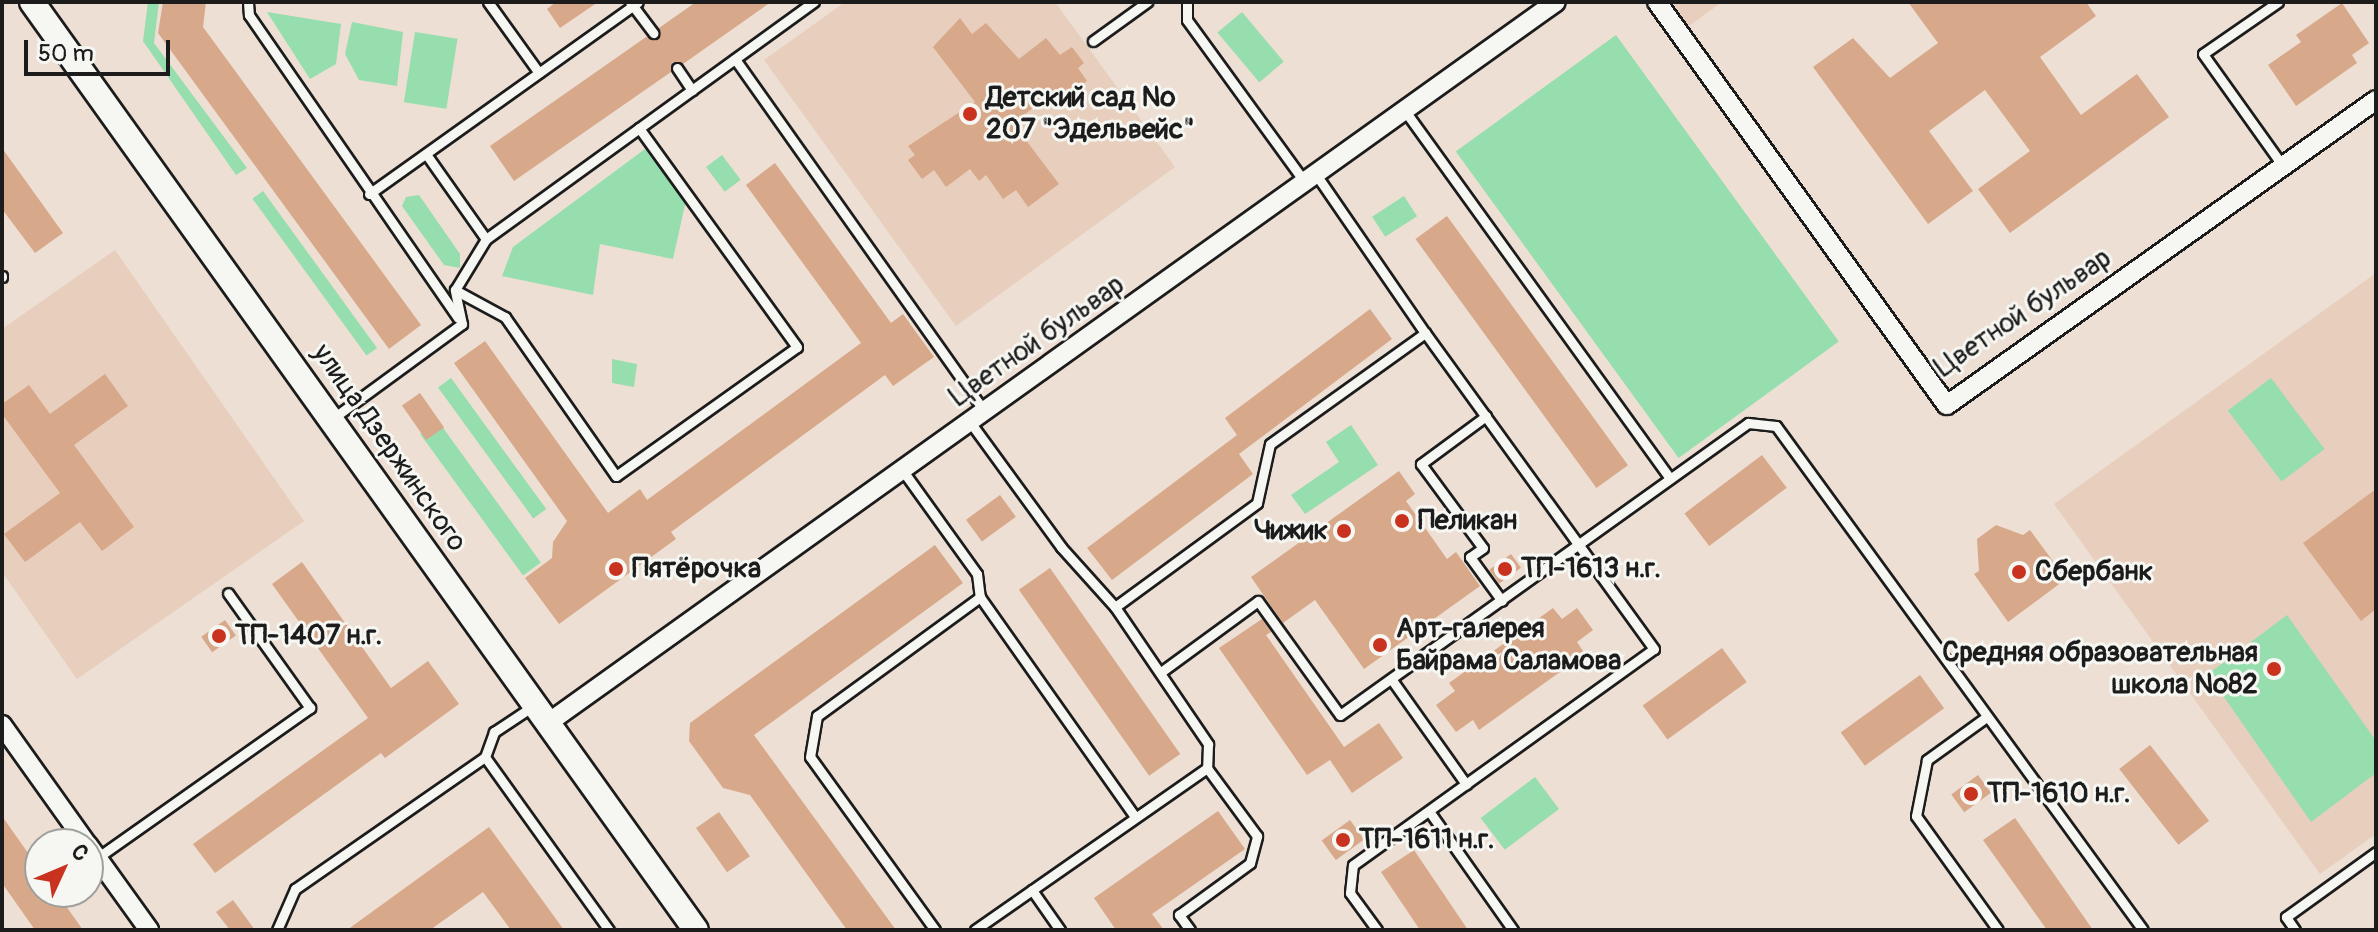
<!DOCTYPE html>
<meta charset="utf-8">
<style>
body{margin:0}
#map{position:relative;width:2378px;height:932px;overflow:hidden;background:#eddfd3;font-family:Pangolin,sans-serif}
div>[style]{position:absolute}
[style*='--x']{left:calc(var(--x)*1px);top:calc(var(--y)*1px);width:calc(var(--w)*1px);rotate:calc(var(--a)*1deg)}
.built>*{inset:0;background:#e7cebd}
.green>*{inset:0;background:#96dead;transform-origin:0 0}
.building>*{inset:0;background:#d8a88a;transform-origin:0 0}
.roads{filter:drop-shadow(2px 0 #1c1c1c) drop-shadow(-2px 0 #1c1c1c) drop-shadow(0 2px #1c1c1c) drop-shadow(0 -2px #1c1c1c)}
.lane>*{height:9px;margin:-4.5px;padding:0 4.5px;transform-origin:4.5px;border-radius:4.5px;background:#f6f6f2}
.street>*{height:18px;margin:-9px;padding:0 9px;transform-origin:9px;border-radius:9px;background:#f6f6f2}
.secondary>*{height:24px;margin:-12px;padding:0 12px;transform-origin:12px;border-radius:12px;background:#f6f6f2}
.dots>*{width:22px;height:22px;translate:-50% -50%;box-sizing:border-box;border:4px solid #f6f6f2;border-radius:50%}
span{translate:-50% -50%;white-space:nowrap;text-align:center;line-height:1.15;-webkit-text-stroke:6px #f6f6f2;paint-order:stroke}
.poi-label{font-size:28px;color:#1c1c1c;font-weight:700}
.left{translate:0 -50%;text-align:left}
.right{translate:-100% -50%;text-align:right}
.street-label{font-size:28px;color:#1c1c1c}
.frame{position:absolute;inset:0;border:4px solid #1c1c1c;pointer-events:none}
.north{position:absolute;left:24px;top:828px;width:80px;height:80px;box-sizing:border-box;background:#f6f6f2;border:2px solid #9f9f9c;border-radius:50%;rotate:46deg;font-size:22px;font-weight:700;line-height:32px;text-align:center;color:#1c1c1c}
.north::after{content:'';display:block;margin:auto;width:28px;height:36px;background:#c8321e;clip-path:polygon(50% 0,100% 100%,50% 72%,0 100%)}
.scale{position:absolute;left:24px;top:40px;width:146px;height:36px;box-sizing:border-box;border:4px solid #1c1c1c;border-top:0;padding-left:10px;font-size:24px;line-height:28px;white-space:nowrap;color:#1c1c1c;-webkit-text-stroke:6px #f6f6f2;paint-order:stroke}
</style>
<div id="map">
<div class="built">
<i style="clip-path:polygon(845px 2px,1055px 2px,1175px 167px,956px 326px,764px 60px)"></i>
<i style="clip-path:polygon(1672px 2px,1722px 2px,1689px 26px)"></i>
<i style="clip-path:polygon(115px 250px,304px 521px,77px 679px,2px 572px,2px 329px)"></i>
<i style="clip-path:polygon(2376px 273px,2376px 834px,2320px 874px,2054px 504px)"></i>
</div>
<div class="green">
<i style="clip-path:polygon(148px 2px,159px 2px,154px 43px,247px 168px,236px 175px,143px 41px)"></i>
<i style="clip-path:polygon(267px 12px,341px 24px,336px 64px,310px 79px)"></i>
<i style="left:1242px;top:12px;width:65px;height:32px;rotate:50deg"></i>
<i style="clip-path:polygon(352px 22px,403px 32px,397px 86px,359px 80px,345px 54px)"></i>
<i style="left:415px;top:32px;width:43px;height:71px;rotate:9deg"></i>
<i style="left:1616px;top:35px;width:379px;height:198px;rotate:54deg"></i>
<i style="clip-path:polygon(645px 149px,686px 200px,673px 259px,600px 244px,593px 295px,502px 276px,513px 247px)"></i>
<i style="left:722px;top:155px;width:31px;height:20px;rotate:53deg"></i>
<i style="left:263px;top:191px;width:194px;height:13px;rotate:54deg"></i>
<i style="clip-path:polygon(419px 195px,460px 254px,460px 268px,444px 265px,402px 206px,406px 197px)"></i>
<i style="left:1404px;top:196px;width:24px;height:38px;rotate:57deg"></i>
<i style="clip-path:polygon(612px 359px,637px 364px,634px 387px,612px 383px)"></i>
<i style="left:451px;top:378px;width:162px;height:16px;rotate:54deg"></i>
<i style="left:2271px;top:378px;width:89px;height:54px;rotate:53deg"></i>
<i style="left:438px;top:421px;width:175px;height:22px;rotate:54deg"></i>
<i style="clip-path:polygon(1351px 425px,1378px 465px,1305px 514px,1291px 495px,1339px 462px,1326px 442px)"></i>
<i style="clip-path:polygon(2287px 615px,2376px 741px,2376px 773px,2311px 822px,2208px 674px)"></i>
<i style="left:1535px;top:777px;width:40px;height:68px;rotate:53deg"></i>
</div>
<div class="building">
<i style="clip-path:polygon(163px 2px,206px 2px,203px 27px,421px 325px,389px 349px,158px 33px)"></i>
<i style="clip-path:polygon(556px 2px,598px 2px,560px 28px,547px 9px)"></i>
<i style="clip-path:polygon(696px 2px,771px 2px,683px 64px,672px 62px,671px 72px,514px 181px,490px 146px,646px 37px,657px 39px,659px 28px)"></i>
<i style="clip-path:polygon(1908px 2px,2086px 2px,2096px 16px,2040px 57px,2081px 115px,2137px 74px,2169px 117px,2010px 233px,1978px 189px,2030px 151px,1985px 90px,1929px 131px,1973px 191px,1928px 224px,1813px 67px,1853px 38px,1890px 78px,1938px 43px)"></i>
<i style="clip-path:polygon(2342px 3px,2369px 43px,2352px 55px,2357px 63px,2296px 106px,2268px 65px,2301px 42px,2296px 35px)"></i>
<i style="clip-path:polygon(960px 18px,972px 34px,986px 23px,1019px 59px,1046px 38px,1060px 55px,1072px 47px,1084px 63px,1078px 68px,1087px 81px,1060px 101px,1056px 96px,1045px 99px,1013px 123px,1059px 184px,1028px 207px,1016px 190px,1003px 199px,986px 175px,979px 181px,970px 169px,946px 187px,934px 170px,922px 179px,908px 160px,915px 155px,908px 146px,975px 102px,933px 47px)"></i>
<i style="clip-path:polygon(2px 148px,63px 233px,35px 253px,2px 209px)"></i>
<i style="clip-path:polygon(775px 163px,891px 323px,903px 314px,934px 357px,893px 386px,885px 375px,671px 532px,676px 539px,559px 624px,525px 578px,552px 558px,553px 542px,567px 521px,454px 363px,485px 341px,608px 513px,640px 489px,647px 500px,861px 343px,746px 185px)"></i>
<i style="left:1447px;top:216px;width:308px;height:39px;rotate:54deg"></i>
<i style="clip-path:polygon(1370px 309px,1392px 339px,1239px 454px,1253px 474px,1112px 580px,1087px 548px,1237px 435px,1225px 418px)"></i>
<i style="clip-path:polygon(105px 374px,128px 406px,74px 445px,134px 527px,102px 551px,80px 522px,25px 562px,4px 534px,60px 493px,2px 414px,2px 404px,29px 385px,50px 414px)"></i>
<i style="left:420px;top:393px;width:42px;height:22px;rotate:55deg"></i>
<i style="left:1762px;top:455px;width:41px;height:97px;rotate:53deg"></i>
<i style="clip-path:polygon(1399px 471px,1415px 494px,1406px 501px,1447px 559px,1456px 552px,1480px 586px,1364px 669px,1315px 600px,1283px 623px,1251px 577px)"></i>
<i style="clip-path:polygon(2376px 489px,2376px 609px,2361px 621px,2303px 543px)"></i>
<i style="left:1000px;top:495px;width:27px;height:42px;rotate:54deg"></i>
<i style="clip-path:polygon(1996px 525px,2023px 535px,2030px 530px,2066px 579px,2008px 622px,1974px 574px,1979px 571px,1977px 539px)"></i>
<i style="clip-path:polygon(935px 545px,963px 583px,754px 735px,896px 930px,847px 930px,750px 795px,723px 788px,689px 741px,690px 723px)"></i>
<i style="left:1511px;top:554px;width:17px;height:27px;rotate:54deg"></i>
<i style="clip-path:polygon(302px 562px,391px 688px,428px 661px,459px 704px,385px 758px,381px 753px,215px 873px,193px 844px,368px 718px,272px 584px)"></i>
<i style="left:1050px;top:568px;width:227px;height:38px;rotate:55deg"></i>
<i style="clip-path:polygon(1553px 608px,1562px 619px,1577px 608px,1593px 630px,1577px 642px,1585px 654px,1479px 730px,1473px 720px,1456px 732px,1436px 705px,1455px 691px,1449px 683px)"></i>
<i style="clip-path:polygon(1262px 619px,1271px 632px,1266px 635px,1344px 747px,1379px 723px,1403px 758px,1352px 793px,1330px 760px,1307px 775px,1219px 648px)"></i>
<i style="left:225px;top:620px;width:19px;height:29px;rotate:55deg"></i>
<i style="left:1722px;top:648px;width:42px;height:98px;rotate:54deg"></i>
<i style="left:1920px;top:675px;width:41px;height:98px;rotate:54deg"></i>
<i style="left:2150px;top:745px;width:96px;height:39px;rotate:52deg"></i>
<i style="left:1978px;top:775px;width:22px;height:33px;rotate:54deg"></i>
<i style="clip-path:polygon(1218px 811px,1245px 849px,1152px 914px,1164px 930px,1116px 930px,1094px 898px)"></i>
<i style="left:719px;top:812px;width:54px;height:28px;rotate:55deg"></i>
<i style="clip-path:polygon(2px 816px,40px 870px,40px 892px,56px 892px,83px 930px,35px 930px,2px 883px)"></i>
<i style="clip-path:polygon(2015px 818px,2093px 930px,2047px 930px,1983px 840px)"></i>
<i style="left:1350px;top:820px;width:24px;height:35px;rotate:54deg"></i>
<i style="clip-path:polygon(489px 827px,564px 930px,511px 930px,483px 892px,430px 930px,347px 930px)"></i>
<i style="clip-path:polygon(1414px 850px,1468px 930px,1420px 930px,1381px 872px)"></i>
<i style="clip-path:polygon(233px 900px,255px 930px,230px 930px,216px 912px)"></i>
</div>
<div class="roads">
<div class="lane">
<i style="--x:248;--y:2;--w:13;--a:86"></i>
<i style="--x:249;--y:15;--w:368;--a:55.4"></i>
<i style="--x:488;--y:2;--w:87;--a:54.3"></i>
<i style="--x:630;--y:2;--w:39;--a:53"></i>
<i style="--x:1187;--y:2;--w:18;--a:90"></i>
<i style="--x:1187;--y:20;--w:203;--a:54"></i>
<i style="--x:2278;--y:2;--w:91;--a:145.3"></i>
<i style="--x:2203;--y:54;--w:138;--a:54.5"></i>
<i style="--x:1093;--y:41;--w:67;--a:-35.8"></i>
<i style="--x:735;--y:59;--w:433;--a:54.7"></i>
<i style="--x:677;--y:68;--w:27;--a:56"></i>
<i style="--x:1405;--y:111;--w:453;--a:54.2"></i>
<i style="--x:426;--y:154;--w:104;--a:54.8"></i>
<i style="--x:369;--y:194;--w:330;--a:-35.5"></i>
<i style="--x:2;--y:276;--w:1;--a:90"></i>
<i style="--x:455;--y:290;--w:57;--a:28.4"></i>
<i style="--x:505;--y:317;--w:194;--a:55.1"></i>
<i style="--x:616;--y:476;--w:222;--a:-35.5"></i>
<i style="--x:797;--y:347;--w:270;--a:-125.8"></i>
<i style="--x:462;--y:324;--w:35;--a:-102"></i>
<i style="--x:455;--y:290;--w:60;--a:-58.7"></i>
<i style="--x:486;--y:239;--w:405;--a:-35.9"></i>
<i style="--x:1486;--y:416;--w:81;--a:143.6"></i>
<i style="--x:1421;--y:464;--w:104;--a:53.6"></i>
<i style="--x:1483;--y:548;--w:16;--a:145"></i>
<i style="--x:1470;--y:557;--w:54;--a:54"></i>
<i style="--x:332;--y:419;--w:161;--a:-36.2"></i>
<i style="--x:970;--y:422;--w:155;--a:53.9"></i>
<i style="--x:1061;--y:547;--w:81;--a:48"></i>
<i style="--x:1115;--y:607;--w:166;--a:55.8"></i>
<i style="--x:1208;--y:744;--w:24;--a:92"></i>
<i style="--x:1207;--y:768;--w:283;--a:145.1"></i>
<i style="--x:903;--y:471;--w:127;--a:54.3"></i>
<i style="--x:977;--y:574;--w:23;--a:83"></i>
<i style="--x:980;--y:597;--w:269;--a:54.8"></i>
<i style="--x:1115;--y:607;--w:176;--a:-36.2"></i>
<i style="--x:1257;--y:503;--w:60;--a:-77.6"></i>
<i style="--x:1270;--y:444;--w:191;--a:-35.6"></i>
<i style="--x:1425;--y:333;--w:191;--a:-124.5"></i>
<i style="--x:1161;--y:672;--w:120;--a:-36.2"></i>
<i style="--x:1258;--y:601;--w:140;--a:54.3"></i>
<i style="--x:1340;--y:715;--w:502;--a:-35.59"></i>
<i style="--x:1748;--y:423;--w:28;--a:6"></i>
<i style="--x:1776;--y:426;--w:623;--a:53.94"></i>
<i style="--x:1392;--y:680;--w:128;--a:54.6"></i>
<i style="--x:1985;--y:718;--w:72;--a:144.1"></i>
<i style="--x:1927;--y:760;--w:57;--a:101.1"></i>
<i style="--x:1916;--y:816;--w:140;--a:54.3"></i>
<i style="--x:485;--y:757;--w:213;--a:54.4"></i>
<i style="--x:1429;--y:811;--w:146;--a:54.8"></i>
<i style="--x:97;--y:858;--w:261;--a:-35.2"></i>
<i style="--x:310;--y:708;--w:141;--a:-125.5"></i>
<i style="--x:1032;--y:890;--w:49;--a:55"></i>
<i style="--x:277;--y:930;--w:45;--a:-66.3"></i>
<i style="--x:295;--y:889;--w:231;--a:-34.8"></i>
<i style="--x:485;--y:757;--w:27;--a:-70"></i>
<i style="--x:494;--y:732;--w:47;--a:-33.7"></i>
<i style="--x:935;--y:930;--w:213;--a:-125.8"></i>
<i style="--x:810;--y:757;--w:42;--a:-80.3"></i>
<i style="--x:817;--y:716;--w:202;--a:-36.1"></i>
<i style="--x:1190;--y:930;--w:19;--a:-126"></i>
<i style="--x:1179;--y:915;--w:88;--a:-36.2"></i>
<i style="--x:1250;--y:863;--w:28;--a:-75"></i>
<i style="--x:1257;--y:836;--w:84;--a:-126.3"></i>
<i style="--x:1377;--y:930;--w:46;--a:-126.1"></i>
<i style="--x:1350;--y:893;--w:28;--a:-84"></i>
<i style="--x:1353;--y:865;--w:370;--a:-35.7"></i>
<i style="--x:1654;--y:649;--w:390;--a:-125.9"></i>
<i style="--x:2295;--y:930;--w:16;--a:-125"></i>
<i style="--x:2286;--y:917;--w:111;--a:-35.8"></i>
</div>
<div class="street">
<i style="--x:1657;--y:2;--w:496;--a:54.3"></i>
<i style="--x:1947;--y:405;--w:526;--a:-35.41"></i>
<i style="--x:548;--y:723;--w:1239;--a:-35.58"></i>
<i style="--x:2;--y:725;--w:146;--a:54.5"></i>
<i style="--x:88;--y:845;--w:105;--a:54.3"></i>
</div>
<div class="secondary">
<i style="--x:32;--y:2;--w:1141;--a:54.42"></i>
</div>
</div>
<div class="dots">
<i style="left:970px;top:114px;background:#c8321e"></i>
<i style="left:1402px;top:521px;background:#c8321e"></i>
<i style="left:1344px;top:531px;background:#c8321e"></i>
<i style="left:616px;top:569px;background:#c8321e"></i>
<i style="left:1505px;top:569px;background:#c8321e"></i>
<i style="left:2019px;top:572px;background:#c8321e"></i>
<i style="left:219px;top:636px;background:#c8321e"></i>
<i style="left:1380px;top:645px;background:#c8321e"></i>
<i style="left:2274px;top:669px;background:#c8321e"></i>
<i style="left:1971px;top:794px;background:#c8321e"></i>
<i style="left:1343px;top:840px;background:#c8321e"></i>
</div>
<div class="poi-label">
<span class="left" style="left:986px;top:114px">Детский сад №<br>207 "Эдельвейс"</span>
<span class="left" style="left:1418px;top:521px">Пеликан</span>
<span class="right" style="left:1328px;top:531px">Чижик</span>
<span class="left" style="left:632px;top:569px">Пятёрочка</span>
<span class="left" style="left:1521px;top:569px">ТП-1613 н.г.</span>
<span class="left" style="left:2035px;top:572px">Сбербанк</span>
<span class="left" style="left:1396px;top:645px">Арт-галерея<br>Байрама Саламова</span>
<span class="left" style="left:235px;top:636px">ТП-1407 н.г.</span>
<span class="right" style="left:2258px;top:669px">Средняя образовательная<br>школа №82</span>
<span class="left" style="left:1987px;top:794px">ТП-1610 н.г.</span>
<span class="left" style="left:1359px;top:840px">ТП-1611 н.г.</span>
</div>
<div class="street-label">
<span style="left:2023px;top:313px;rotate:-34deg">Цветной бульвар</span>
<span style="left:1037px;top:341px;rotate:-35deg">Цветной бульвар</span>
<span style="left:389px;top:448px;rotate:55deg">улица Дзержинского</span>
</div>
<div class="frame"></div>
<div class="north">С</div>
<div class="scale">50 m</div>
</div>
